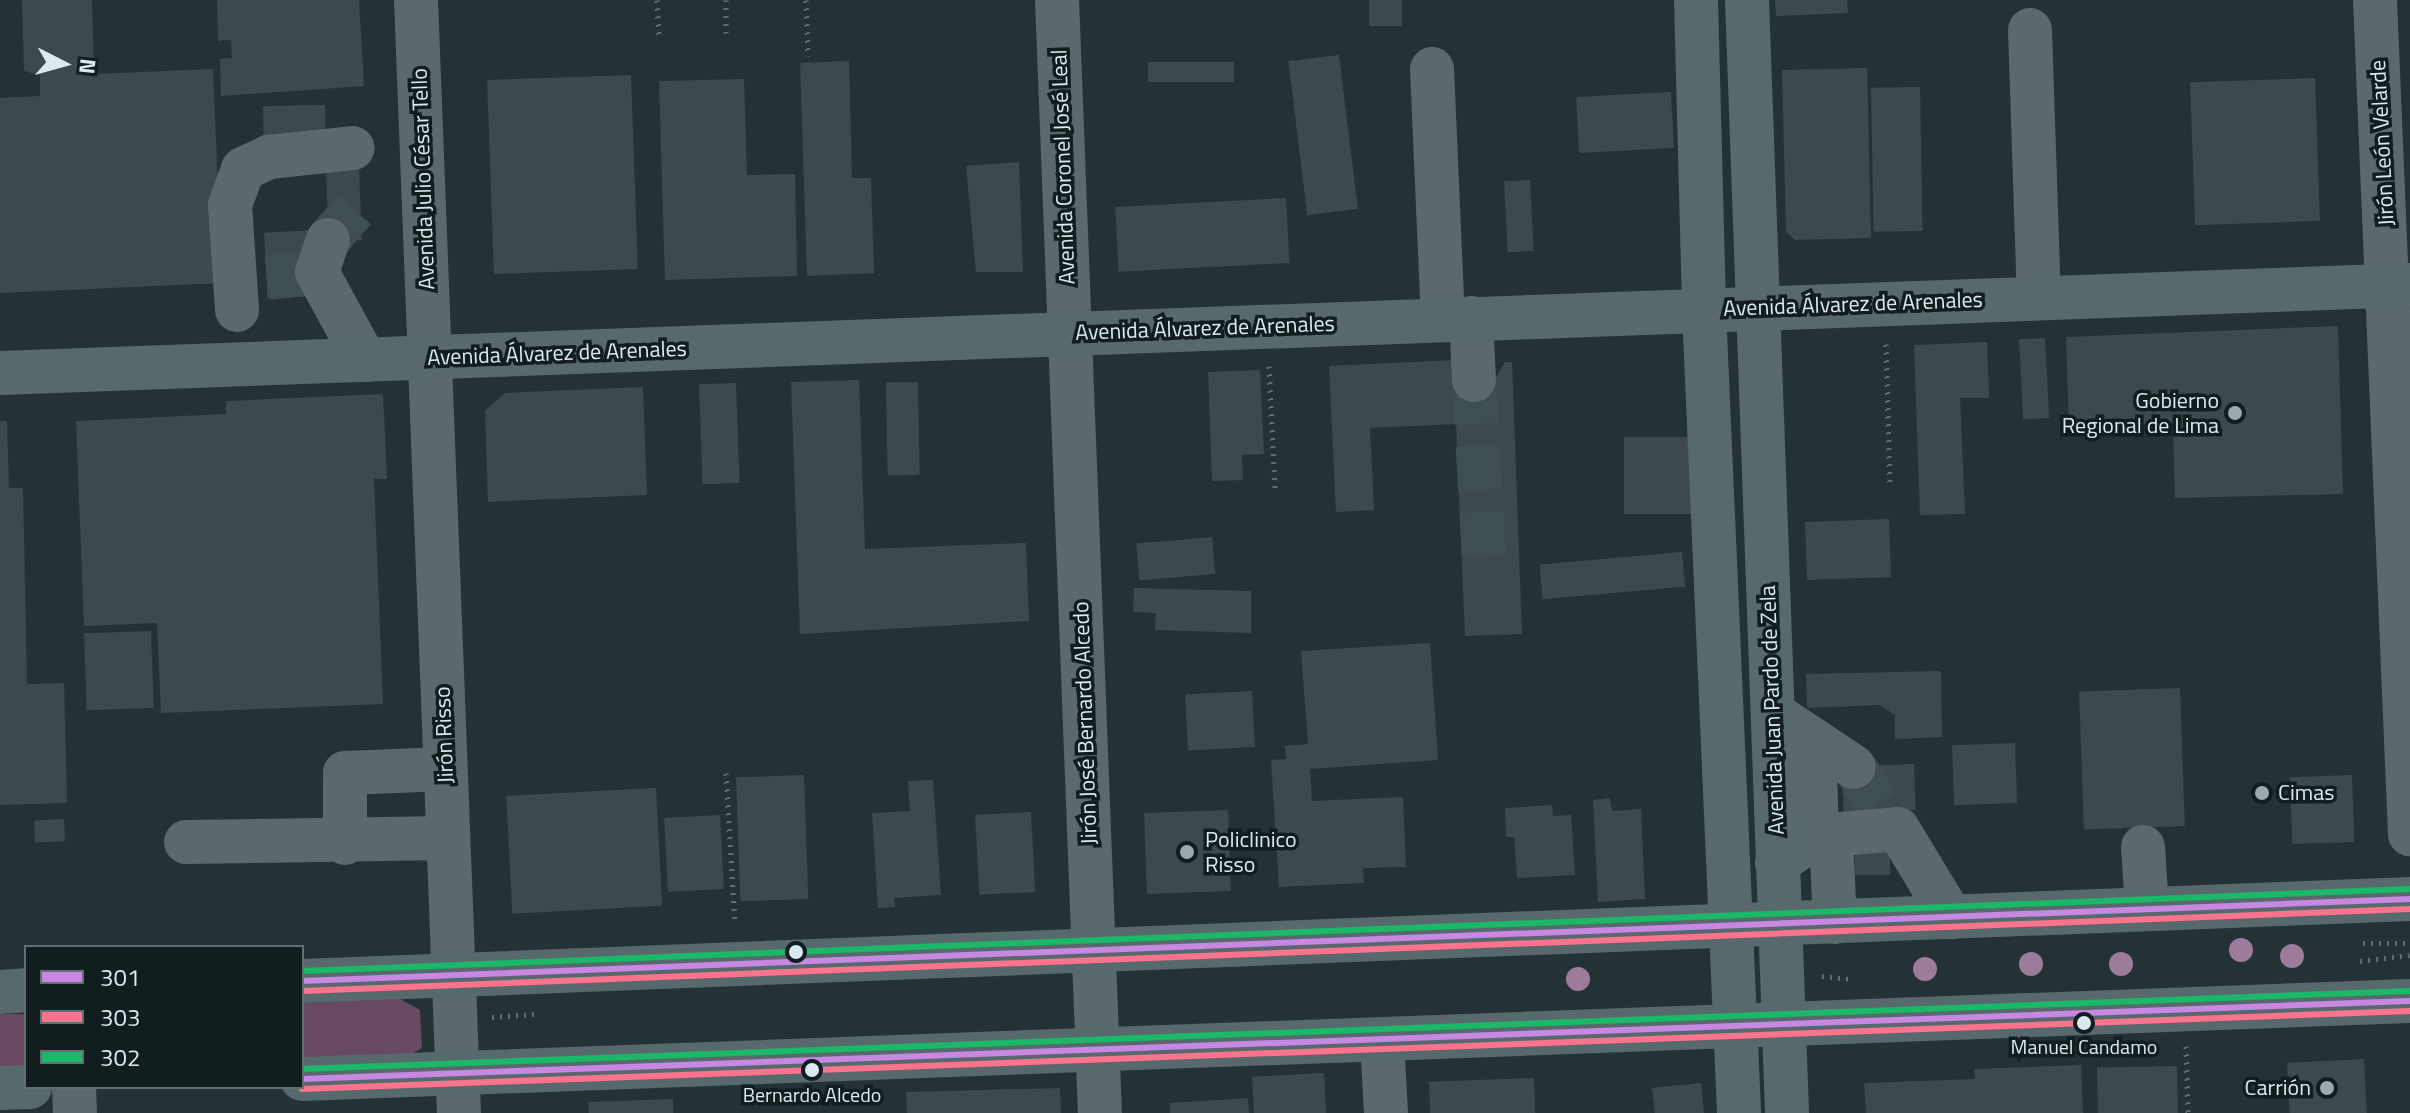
<!DOCTYPE html>
<meta charset="utf-8">
<style>
body{margin:0}
#map{position:relative;width:2410px;height:1113px;overflow:hidden;background:#243236;font-family:"Titillium Web",sans-serif}
div>[style]{position:absolute}
[style*='--x']{left:calc(var(--x)*1px);top:calc(var(--y)*1px);width:calc(var(--w)*1px);rotate:calc(var(--a)*1deg)}
.green>*{inset:0;background:#674a61;transform-origin:0 0}
.building>*{inset:0;background:#3e494d;transform-origin:0 0}
.minor-tunnel>*{height:44px;margin-top:-22px;transform-origin:0;background:repeating-linear-gradient(90deg,#3f4e52 0 44px,transparent 0 66px)}
.path>*{height:5px;margin-top:-2.5px;transform-origin:0;background:repeating-linear-gradient(90deg,#606e70 0 2px,transparent 0 8px)}
.minor>*{height:44px;margin:-22px;padding:0 22px;transform-origin:22px;border-radius:22px;background:#5b696c}
.major>*{height:44px;margin:-22px;padding:0 22px;transform-origin:22px;border-radius:22px;background:#58696d}
.bus-1>*{height:6px;margin:-3px;padding:0 3px;transform-origin:3px;border-radius:3px;background:#c787e3}
.bus-2>*{height:6px;margin:-3px;padding:0 3px;transform-origin:3px;border-radius:3px;background:#fc738d}
.bus-3>*{height:6px;margin:-3px;padding:0 3px;transform-origin:3px;border-radius:3px;background:#1ab867}
.trees>*{width:24px;height:24px;margin:-12px;border-radius:50%;background:#9c7c9a}
.dots>*{width:22px;height:22px;translate:-50% -50%;box-sizing:border-box;border:4px solid #111d1f;border-radius:50%}
span{translate:-50% -50%;white-space:nowrap;text-align:center;line-height:1.15;-webkit-text-stroke:7px #111d1f;paint-order:stroke}
.bus-label{font-size:20px;color:#dbeaee}
.street-label{font-size:22px;color:#dbeaee}
.poi-label{font-size:22px;color:#dbeaee}
.right{translate:-100% -50%;text-align:right}
.left{translate:0 -50%;text-align:left}
.legend{position:absolute;left:24px;top:945px;width:280px;height:144px;box-sizing:border-box;background:#111d1f;border:2px solid #626f72;margin:0;padding:10px 14px;list-style:none;font-size:24px;color:#dbeaee}
.legend li{display:flex;align-items:center;gap:16px;height:40px}
.legend b{width:40px;border:2px solid #626f72}
.north{position:absolute;left:24px;top:24px;width:80px;height:80px;-webkit-text-stroke:6px #111d1f;paint-order:stroke;rotate:96deg;font-size:22px;font-weight:700;line-height:32px;text-align:center;color:#dbeaee}
.north::after{content:'';display:block;margin:auto;width:28px;height:36px;background:#dbeaee;clip-path:polygon(50% 0,100% 100%,50% 72%,0 100%)}
</style>
<div id="map">
<div class="green">
<i style="clip-path:polygon(400px 999px,420px 1010px,422px 1048px,402px 1060px,302px 1063px,302px 1003px)"></i>
<i style="left:26px;top:1014px;width:56px;height:26px;rotate:90deg"></i>
</div>
<div class="building">
<i style="clip-path:polygon(22px 0,92px 0,94px 74px,213px 69px,222px 283px,0 293px,0 98px,40px 96px,40px 75px,24px 71px)"></i>
<i style="clip-path:polygon(217px 0,359px 0,364px 86px,221px 96px,220px 59px,232px 58px,231px 40px,218px 41px)"></i>
<i style="left:1369px;top:0;width:33px;height:26px"></i>
<i style="clip-path:polygon(1775px 0,1847px 0,1848px 13px,1776px 16px)"></i>
<i style="left:1339px;top:55px;width:155px;height:51px;rotate:83deg"></i>
<i style="clip-path:polygon(849px 61px,852px 178px,871px 178px,874px 273px,807px 276px,800px 63px)"></i>
<i style="left:1234px;top:62px;width:20px;height:86px;rotate:90deg"></i>
<i style="clip-path:polygon(1867px 68px,1871px 238px,1795px 240px,1786px 232px,1782px 70px)"></i>
<i style="left:631px;top:75px;width:194px;height:144px;rotate:88deg"></i>
<i style="left:2315px;top:78px;width:143px;height:125px;rotate:88deg"></i>
<i style="clip-path:polygon(744px 79px,747px 175px,795px 174px,797px 276px,665px 280px,659px 81px)"></i>
<i style="left:1920px;top:87px;width:144px;height:49px;rotate:89deg"></i>
<i style="left:1671px;top:92px;width:56px;height:95px;rotate:87deg"></i>
<i style="left:325px;top:105px;width:39px;height:62px;rotate:89deg"></i>
<i style="clip-path:polygon(1019px 162px,1023px 272px,976px 272px,966px 166px)"></i>
<i style="left:359px;top:165px;width:75px;height:33px;rotate:88deg"></i>
<i style="left:1530px;top:180px;width:71px;height:26px;rotate:87deg"></i>
<i style="left:1286px;top:198px;width:65px;height:171px;rotate:87deg"></i>
<i style="left:315px;top:230px;width:66px;height:51px;rotate:87deg"></i>
<i style="clip-path:polygon(2338px 326px,2343px 494px,2175px 498px,2173px 423px,2069px 427px,2066px 337px)"></i>
<i style="left:2045px;top:338px;width:80px;height:26px;rotate:87deg"></i>
<i style="clip-path:polygon(1987px 342px,1989px 398px,1960px 398px,1965px 514px,1920px 515px,1914px 345px)"></i>
<i style="clip-path:polygon(1454px 360px,1495px 379px,1505px 362px,1512px 362px,1522px 634px,1465px 636px,1456px 424px,1370px 428px,1374px 510px,1336px 512px,1329px 366px)"></i>
<i style="clip-path:polygon(1260px 370px,1264px 454px,1242px 455px,1243px 480px,1212px 481px,1208px 372px)"></i>
<i style="clip-path:polygon(859px 380px,865px 549px,1026px 543px,1029px 621px,800px 634px,791px 382px)"></i>
<i style="left:918px;top:382px;width:93px;height:32px;rotate:89deg"></i>
<i style="left:736px;top:383px;width:100px;height:37px;rotate:88deg"></i>
<i style="clip-path:polygon(643px 387px,647px 495px,488px 502px,485px 411px,505px 393px)"></i>
<i style="clip-path:polygon(383px 394px,387px 479px,374px 479px,383px 704px,161px 713px,157px 623px,84px 626px,76px 421px,226px 414px,226px 401px)"></i>
<i style="clip-path:polygon(0 421px,7px 421px,9px 488px,23px 488px,27px 684px,64px 683px,67px 803px,0 805px)"></i>
<i style="left:1624px;top:437px;width:71px;height:77px"></i>
<i style="left:1889px;top:519px;width:58px;height:84px;rotate:88deg"></i>
<i style="left:1212px;top:537px;width:37px;height:76px;rotate:85deg"></i>
<i style="left:1682px;top:552px;width:35px;height:143px;rotate:85deg"></i>
<i style="clip-path:polygon(1134px 588px,1251px 591px,1251px 633px,1155px 630px,1156px 613px,1133px 612px)"></i>
<i style="left:151px;top:631px;width:77px;height:67px;rotate:88deg"></i>
<i style="clip-path:polygon(1430px 643px,1438px 760px,1310px 769px,1312px 801px,1403px 797px,1406px 867px,1363px 868px,1364px 883px,1279px 887px,1271px 760px,1286px 759px,1285px 746px,1308px 744px,1301px 651px)"></i>
<i style="clip-path:polygon(1941px 671px,1942px 737px,1895px 739px,1895px 715px,1880px 705px,1807px 708px,1806px 674px)"></i>
<i style="left:2180px;top:688px;width:138px;height:101px;rotate:88deg"></i>
<i style="left:1252px;top:691px;width:56px;height:67px;rotate:87deg"></i>
<i style="left:2015px;top:743px;width:60px;height:63px;rotate:88deg"></i>
<i style="left:1914px;top:764px;width:46px;height:72px;rotate:88deg"></i>
<i style="left:804px;top:775px;width:124px;height:68px;rotate:88deg"></i>
<i style="left:2352px;top:775px;width:67px;height:62px;rotate:88deg"></i>
<i style="clip-path:polygon(933px 780px,941px 895px,894px 898px,895px 907px,878px 908px,872px 813px,910px 811px,908px 781px)"></i>
<i style="left:656px;top:788px;width:118px;height:150px;rotate:87deg"></i>
<i style="clip-path:polygon(1610px 798px,1612px 811px,1641px 809px,1645px 899px,1598px 902px,1593px 800px)"></i>
<i style="clip-path:polygon(1552px 805px,1553px 816px,1571px 815px,1575px 875px,1517px 878px,1514px 837px,1506px 837px,1505px 808px)"></i>
<i style="left:1228px;top:810px;width:81px;height:84px;rotate:88deg"></i>
<i style="left:1031px;top:812px;width:80px;height:56px;rotate:87deg"></i>
<i style="left:720px;top:815px;width:74px;height:56px;rotate:87deg"></i>
<i style="left:64px;top:819px;width:22px;height:30px;rotate:87deg"></i>
<i style="left:1855px;top:847px;width:35px;height:28px"></i>
<i style="left:2364px;top:1059px;width:54px;height:77px;rotate:87deg"></i>
<i style="clip-path:polygon(2081px 1065px,2083px 1113px,1866px 1113px,1864px 1083px,1975px 1079px,1974px 1069px)"></i>
<i style="left:2177px;top:1066px;width:47px;height:80px;rotate:89deg"></i>
<i style="left:1324px;top:1073px;width:40px;height:72px;rotate:87deg"></i>
<i style="left:1534px;top:1078px;width:35px;height:105px;rotate:88deg"></i>
<i style="clip-path:polygon(1701px 1083px,1704px 1113px,1655px 1113px,1652px 1088px)"></i>
<i style="clip-path:polygon(1060px 1088px,1061px 1113px,907px 1113px,906px 1092px)"></i>
<i style="clip-path:polygon(1248px 1098px,1249px 1113px,1170px 1113px,1170px 1103px)"></i>
<i style="clip-path:polygon(673px 1099px,673px 1113px,589px 1113px,588px 1102px)"></i>
</div>
<div class="minor-tunnel">
<i style="--x:328;--y:240;--w:40;--a:-49"></i>
<i style="--x:267;--y:278;--w:50;--a:-6.8"></i>
<i style="--x:1474;--y:380;--w:180;--a:86.8"></i>
<i style="--x:1854;--y:767;--w:53;--a:56.6"></i>
</div>
<div class="path">
<i style="--x:657;--y:0;--w:36;--a:87"></i>
<i style="--x:726;--y:0;--w:33;--a:90"></i>
<i style="--x:806;--y:0;--w:56;--a:88"></i>
<i style="--x:1886;--y:344;--w:143;--a:88.4"></i>
<i style="--x:1269;--y:366;--w:123;--a:87.2"></i>
<i style="--x:726;--y:773;--w:151;--a:86.6"></i>
<i style="--x:2363;--y:943;--w:47;--a:0"></i>
<i style="--x:2360;--y:961;--w:50;--a:-6.8"></i>
<i style="--x:1822;--y:976;--w:30;--a:6"></i>
<i style="--x:492;--y:1017;--w:42;--a:-4.1"></i>
<i style="--x:2186;--y:1046;--w:67;--a:88.3"></i>
</div>
<div class="minor">
<i style="--x:416;--y:0;--w:1114;--a:87.79"></i>
<i style="--x:1057;--y:0;--w:1114;--a:87.79"></i>
<i style="--x:2375;--y:0;--w:835;--a:87.6"></i>
<i style="--x:2030;--y:30;--w:268;--a:88.1"></i>
<i style="--x:1432;--y:69;--w:251;--a:87.5"></i>
<i style="--x:328;--y:240;--w:34;--a:109"></i>
<i style="--x:317;--y:272;--w:100;--a:61.4"></i>
<i style="--x:237;--y:310;--w:105;--a:-93.8"></i>
<i style="--x:230;--y:205;--w:38;--a:-70"></i>
<i style="--x:243;--y:169;--w:29;--a:-25"></i>
<i style="--x:269;--y:157;--w:84;--a:-6.1"></i>
<i style="--x:1471;--y:318;--w:62;--a:87.2"></i>
<i style="--x:1773;--y:713;--w:97;--a:33.7"></i>
<i style="--x:1814;--y:740;--w:96;--a:88.2"></i>
<i style="--x:1831;--y:835;--w:87;--a:87.4"></i>
<i style="--x:186;--y:842;--w:261;--a:-0.9"></i>
<i style="--x:345;--y:843;--w:70;--a:-90"></i>
<i style="--x:345;--y:773;--w:100;--a:-2.3"></i>
<i style="--x:2143;--y:847;--w:62;--a:86.3"></i>
<i style="--x:1777;--y:863;--w:48;--a:-34"></i>
<i style="--x:1817;--y:836;--w:81;--a:-4.9"></i>
<i style="--x:1898;--y:829;--w:103;--a:58.9"></i>
<i style="--x:1382;--y:1041;--w:72;--a:86.8"></i>
<i style="--x:74;--y:1087;--w:26;--a:88"></i>
</div>
<div class="major">
<i style="--x:1696;--y:0;--w:310;--a:88.5"></i>
<i style="--x:1704;--y:310;--w:804;--a:87.5"></i>
<i style="--x:1747;--y:0;--w:1114;--a:87.94"></i>
<i style="--x:0;--y:373;--w:2412;--a:-2.09"></i>
<i style="--x:302;--y:981;--w:2110;--a:-2.23"></i>
<i style="--x:0;--y:992;--w:26;--a:-4"></i>
<i style="--x:302;--y:1079;--w:2109;--a:-2.12"></i>
<i style="--x:0;--y:1088;--w:30;--a:-2"></i>
</div>
<div class="bus-1">
<i style="--x:302;--y:981;--w:2110;--a:-2.23"></i>
<i style="--x:302;--y:1079;--w:2109;--a:-2.12"></i>
</div>
<div class="bus-2">
<i style="--x:302;--y:991;--w:2110;--a:-2.23"></i>
<i style="--x:302;--y:1089;--w:2109;--a:-2.12"></i>
</div>
<div class="bus-3">
<i style="--x:302;--y:971;--w:2110;--a:-2.23"></i>
<i style="--x:302;--y:1069;--w:2109;--a:-2.12"></i>
</div>
<div class="trees">
<i style="left:2241px;top:950px"></i>
<i style="left:2292px;top:956px"></i>
<i style="left:2031px;top:964px"></i>
<i style="left:2121px;top:964px"></i>
<i style="left:1925px;top:969px"></i>
<i style="left:1578px;top:979px"></i>
</div>
<div class="dots">
<i style="left:2235px;top:413px;background:#9baaae"></i>
<i style="left:2262px;top:793px;background:#9baaae"></i>
<i style="left:1187px;top:852px;background:#9baaae"></i>
<i style="left:796px;top:952px;background:#dbeaee"></i>
<i style="left:2084px;top:1023px;background:#dbeaee"></i>
<i style="left:812px;top:1070px;background:#dbeaee"></i>
<i style="left:2327px;top:1088px;background:#9baaae"></i>
</div>
<div class="bus-label">
<span style="left:2084px;top:1046px">Manuel Candamo</span>
<span style="left:812px;top:1094px">Bernardo Alcedo</span>
</div>
<div class="street-label">
<span style="left:2382px;top:143px;rotate:-93deg">Jirón León Velarde</span>
<span style="left:1063px;top:167px;rotate:-92deg">Avenida Coronel José Leal</span>
<span style="left:423px;top:179px;rotate:-92deg">Avenida Julio César Tello</span>
<span style="left:1853px;top:304px;rotate:-2deg">Avenida Álvarez de Arenales</span>
<span style="left:1205px;top:328px;rotate:-2deg">Avenida Álvarez de Arenales</span>
<span style="left:557px;top:353px;rotate:-2deg">Avenida Álvarez de Arenales</span>
<span style="left:1772px;top:710px;rotate:-92deg">Avenida Juan Pardo de Zela</span>
<span style="left:1085px;top:723px;rotate:-92deg">Jirón José Bernardo Alcedo</span>
<span style="left:444px;top:735px;rotate:-92deg">Jirón Risso</span>
</div>
<div class="poi-label">
<span class="right" style="left:2219px;top:413px">Gobierno<br>Regional de Lima</span>
<span class="left" style="left:2278px;top:793px">Cimas</span>
<span class="left" style="left:1205px;top:852px">Policlinico<br>Risso</span>
<span class="right" style="left:2311px;top:1088px">Carrión</span>
</div>
<ul class="legend">
<li><b style="height:10px;background:#c787e3"></b>301</li>
<li><b style="height:10px;background:#fc738d"></b>303</li>
<li><b style="height:10px;background:#1ab867"></b>302</li>
</ul>
<div class="north">N</div>
</div>
